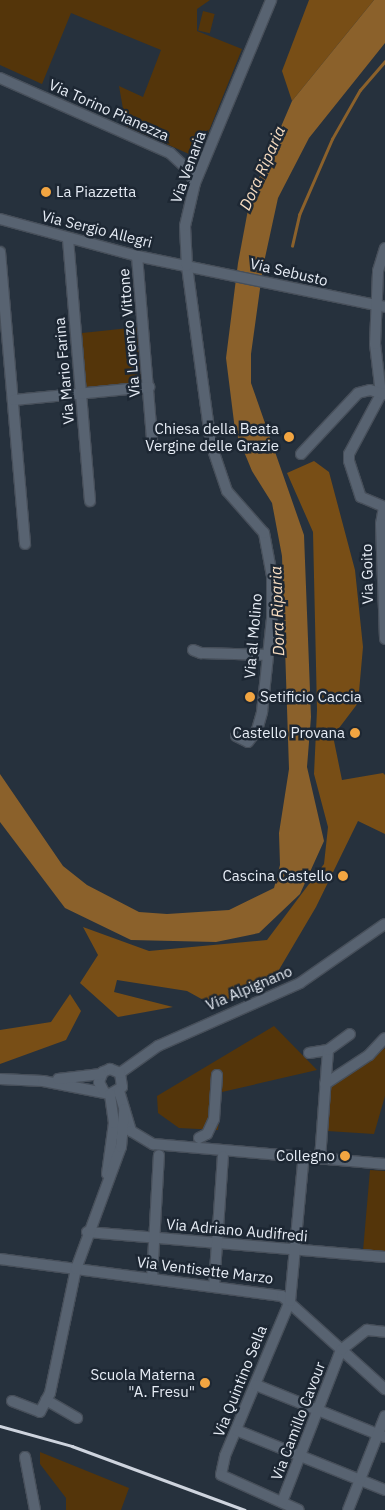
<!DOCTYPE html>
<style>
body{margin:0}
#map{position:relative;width:385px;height:1510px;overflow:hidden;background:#26313d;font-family:"IBM Plex Sans",sans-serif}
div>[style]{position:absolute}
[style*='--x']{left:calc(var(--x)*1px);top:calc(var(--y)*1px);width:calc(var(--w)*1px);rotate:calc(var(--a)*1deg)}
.green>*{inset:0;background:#54350a;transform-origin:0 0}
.forest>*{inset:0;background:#784e16}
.water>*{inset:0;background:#8b612b}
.stream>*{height:2.5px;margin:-1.25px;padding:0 1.25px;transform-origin:1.25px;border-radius:1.25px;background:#8b612b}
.roads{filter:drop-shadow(1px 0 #474f5a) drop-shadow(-1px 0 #474f5a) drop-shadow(0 1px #474f5a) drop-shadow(0 -1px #474f5a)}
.minor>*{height:10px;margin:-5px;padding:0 5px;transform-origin:5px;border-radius:5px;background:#586371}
.rail>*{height:2.5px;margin:-1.25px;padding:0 1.25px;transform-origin:1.25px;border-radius:1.25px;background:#ced4de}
.dots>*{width:14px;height:14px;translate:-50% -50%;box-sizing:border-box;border:2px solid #1d2733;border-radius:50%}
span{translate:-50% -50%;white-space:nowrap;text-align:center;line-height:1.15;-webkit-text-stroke:5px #1d2733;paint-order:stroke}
.street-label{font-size:15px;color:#e6ecf5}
.poi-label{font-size:15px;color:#e6ecf5}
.left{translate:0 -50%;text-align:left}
.right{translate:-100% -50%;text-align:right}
.water-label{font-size:16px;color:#f8ddc1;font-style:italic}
</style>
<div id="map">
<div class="green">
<i style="clip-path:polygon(0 0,210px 0,197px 9px,197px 31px,242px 49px,198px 158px,126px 126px,119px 86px,143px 97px,161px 50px,71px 13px,42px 84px,0 65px)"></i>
<i style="left:203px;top:11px;width:12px;height:20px;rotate:14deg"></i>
<i style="left:139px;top:327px;width:56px;height:62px;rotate:84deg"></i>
<i style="clip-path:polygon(274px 1026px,317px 1070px,222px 1092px,218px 1130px,179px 1128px,158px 1113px,157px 1096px)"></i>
<i style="clip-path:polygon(385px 1048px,385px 1096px,374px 1134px,327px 1131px,330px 1087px)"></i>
<i style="clip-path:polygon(370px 1170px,385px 1171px,385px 1253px,363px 1251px)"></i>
<i style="clip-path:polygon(40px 1452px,129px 1488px,121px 1510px,66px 1510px,66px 1498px,40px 1464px)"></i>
</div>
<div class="forest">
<i style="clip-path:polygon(309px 0,374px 0,292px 101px,282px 71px)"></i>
<i style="clip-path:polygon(314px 461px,329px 472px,355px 570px,363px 647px,358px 703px,333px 736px,342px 780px,383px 773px,385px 775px,385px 834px,358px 821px,316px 907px,270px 985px,216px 1007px,187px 991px,117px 980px,114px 992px,173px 1007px,118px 1017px,80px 983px,98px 955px,83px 927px,149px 951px,267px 940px,324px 864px,328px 827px,314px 774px,317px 710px,313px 532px,287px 473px)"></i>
<i style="clip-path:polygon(70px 994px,81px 1011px,66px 1040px,0 1064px,0 1030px,51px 1022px)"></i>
</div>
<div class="water">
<i style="clip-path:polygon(374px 0,385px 0,385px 43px,309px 138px,278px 198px,263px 267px,251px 354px,251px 383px,304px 535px,311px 717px,307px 767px,324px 841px,300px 894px,259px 933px,216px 942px,131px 940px,65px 908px,0 822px,0 774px,63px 866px,87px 885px,139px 912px,167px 914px,229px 910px,274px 888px,280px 865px,279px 833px,289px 769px,282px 556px,272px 503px,252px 471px,235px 430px,226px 358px,238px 263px,250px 199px,292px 101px)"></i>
</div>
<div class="stream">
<i style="--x:292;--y:246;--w:32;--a:-77"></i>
<i style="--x:299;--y:215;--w:83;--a:-66.5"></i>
<i style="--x:332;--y:139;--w:56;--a:-60.3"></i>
<i style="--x:360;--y:90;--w:38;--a:-49"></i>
</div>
<div class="roads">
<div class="minor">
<i style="--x:0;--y:78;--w:186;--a:23.8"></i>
<i style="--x:170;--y:153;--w:23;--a:43"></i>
<i style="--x:187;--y:169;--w:16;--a:60"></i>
<i style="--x:0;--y:219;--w:142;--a:15.1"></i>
<i style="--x:137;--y:256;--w:253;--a:11.6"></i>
<i style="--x:68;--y:239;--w:263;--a:85.2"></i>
<i style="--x:0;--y:252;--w:293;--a:85.1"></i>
<i style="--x:137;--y:256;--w:183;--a:85.3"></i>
<i style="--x:381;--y:394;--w:50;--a:-96.8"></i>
<i style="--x:375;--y:344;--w:73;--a:-87.6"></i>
<i style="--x:378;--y:271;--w:24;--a:-73"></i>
<i style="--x:381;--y:394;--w:68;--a:118.1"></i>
<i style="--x:349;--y:454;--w:7;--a:90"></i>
<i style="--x:349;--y:461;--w:38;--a:72"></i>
<i style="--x:361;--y:497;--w:26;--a:23"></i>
<i style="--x:14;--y:400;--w:136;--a:-5.5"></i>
<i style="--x:301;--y:454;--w:83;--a:-46.9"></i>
<i style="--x:358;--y:393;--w:12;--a:-14"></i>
<i style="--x:370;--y:390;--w:15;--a:16"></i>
<i style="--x:384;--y:507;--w:17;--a:100"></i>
<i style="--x:381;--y:524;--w:115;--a:88"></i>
<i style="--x:193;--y:650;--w:9;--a:21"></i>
<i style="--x:201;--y:653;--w:67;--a:1.7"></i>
<i style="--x:236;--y:736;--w:13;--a:27"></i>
<i style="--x:248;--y:742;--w:15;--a:-53"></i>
<i style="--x:257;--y:730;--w:19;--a:-74"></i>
<i style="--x:262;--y:712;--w:95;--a:-83.9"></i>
<i style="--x:272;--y:618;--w:42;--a:-90"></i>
<i style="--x:272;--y:576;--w:44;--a:-100.5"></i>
<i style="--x:264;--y:533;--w:56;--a:-131.4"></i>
<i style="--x:227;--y:491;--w:50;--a:-108.8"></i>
<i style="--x:211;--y:444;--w:180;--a:-97.7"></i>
<i style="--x:187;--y:266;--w:40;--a:-92.9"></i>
<i style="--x:185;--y:226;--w:44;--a:-76.9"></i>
<i style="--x:195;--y:183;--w:198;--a:-67.4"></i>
<i style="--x:309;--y:1053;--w:19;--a:-9"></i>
<i style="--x:120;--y:1073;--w:47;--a:-35.4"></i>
<i style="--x:158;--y:1046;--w:155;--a:-23.9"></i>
<i style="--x:300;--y:983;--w:103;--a:-34.8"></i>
<i style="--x:0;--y:1079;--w:43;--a:2.7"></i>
<i style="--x:43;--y:1081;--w:68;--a:11"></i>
<i style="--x:110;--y:1094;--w:14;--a:-30"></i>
<i style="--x:122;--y:1087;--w:14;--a:-98"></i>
<i style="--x:120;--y:1073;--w:11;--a:-158"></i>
<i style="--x:110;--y:1069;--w:8;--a:157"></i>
<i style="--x:103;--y:1072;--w:11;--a:112"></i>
<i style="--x:99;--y:1082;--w:9;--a:63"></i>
<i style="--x:58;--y:1079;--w:43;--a:-6.6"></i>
<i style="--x:325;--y:1084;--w:53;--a:-33.4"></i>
<i style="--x:369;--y:1055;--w:23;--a:-47"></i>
<i style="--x:119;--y:1091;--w:42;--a:73.3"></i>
<i style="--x:131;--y:1131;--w:26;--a:31"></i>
<i style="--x:153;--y:1144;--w:233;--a:4.9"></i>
<i style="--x:199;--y:1138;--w:9;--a:-27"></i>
<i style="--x:207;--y:1134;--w:17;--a:-65"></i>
<i style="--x:214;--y:1119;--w:44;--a:-86.1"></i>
<i style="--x:320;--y:1159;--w:109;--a:-85.8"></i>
<i style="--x:328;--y:1050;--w:27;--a:-36"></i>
<i style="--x:107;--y:1174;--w:51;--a:-82.2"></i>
<i style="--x:114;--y:1123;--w:29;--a:-98"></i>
<i style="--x:87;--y:1232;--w:299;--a:4.8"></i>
<i style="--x:0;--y:1259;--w:284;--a:7.5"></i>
<i style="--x:282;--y:1296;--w:139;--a:42.1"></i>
<i style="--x:152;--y:1279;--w:124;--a:-86.8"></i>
<i style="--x:214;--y:1287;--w:131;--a:-86.1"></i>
<i style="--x:290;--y:1301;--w:168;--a:112.8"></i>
<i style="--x:225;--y:1456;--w:19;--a:102"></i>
<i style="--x:221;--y:1475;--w:85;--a:24.2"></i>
<i style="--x:290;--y:1301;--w:139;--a:-84.6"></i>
<i style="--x:256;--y:1385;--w:139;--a:22"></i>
<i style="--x:46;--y:1400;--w:36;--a:30"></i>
<i style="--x:12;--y:1401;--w:30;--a:21"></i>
<i style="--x:40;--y:1412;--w:21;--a:-62"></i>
<i style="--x:50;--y:1393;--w:127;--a:-78.2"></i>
<i style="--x:76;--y:1269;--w:130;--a:-69.8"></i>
<i style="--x:121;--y:1147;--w:38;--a:-85"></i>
<i style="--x:236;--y:1430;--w:161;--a:21.9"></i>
<i style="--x:25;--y:1457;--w:54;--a:79.3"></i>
<i style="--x:282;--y:1502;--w:163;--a:-68.8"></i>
<i style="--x:341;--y:1350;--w:33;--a:-38"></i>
<i style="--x:367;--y:1330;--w:18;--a:6"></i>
<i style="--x:348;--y:1510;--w:101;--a:-68.5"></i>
</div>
</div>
<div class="rail">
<i style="--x:0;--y:1426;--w:75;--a:15.5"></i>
<i style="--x:72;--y:1446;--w:184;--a:20.3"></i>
</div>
<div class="dots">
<i style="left:46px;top:192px;background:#f2a541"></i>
<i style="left:289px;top:437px;background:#f2a541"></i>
<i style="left:250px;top:697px;background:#f2a541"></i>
<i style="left:355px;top:733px;background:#f2a541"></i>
<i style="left:343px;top:876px;background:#f2a541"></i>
<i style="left:345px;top:1156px;background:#f2a541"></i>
<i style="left:205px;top:1383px;background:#f2a541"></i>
</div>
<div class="street-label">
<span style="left:109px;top:110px;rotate:24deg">Via Torino Pianezza</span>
<span style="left:188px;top:167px;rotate:-70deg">Via Venaria</span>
<span style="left:97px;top:229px;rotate:14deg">Via Sergio Allegri</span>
<span style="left:289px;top:272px;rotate:13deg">Via Sebusto</span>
<span style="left:129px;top:333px;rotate:-95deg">Via Lorenzo Vittone</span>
<span style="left:64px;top:371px;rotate:-95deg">Via Mario Farina</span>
<span style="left:367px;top:574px;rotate:-91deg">Via Goito</span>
<span style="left:253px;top:636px;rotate:-85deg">Via al Molino</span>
<span style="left:249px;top:988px;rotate:-23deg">Via Alpignano</span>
<span style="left:237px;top:1230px;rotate:5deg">Via Adriano Audifredi</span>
<span style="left:205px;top:1270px;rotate:7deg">Via Ventisette Marzo</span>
<span style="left:240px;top:1381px;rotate:-68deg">Via Quintino Sella</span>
<span style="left:298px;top:1421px;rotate:-69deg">Via Camillo Cavour</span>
</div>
<div class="poi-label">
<span class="left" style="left:56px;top:192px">La Piazzetta</span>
<span class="right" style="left:279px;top:437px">Chiesa della Beata<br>Vergine delle Grazie</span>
<span class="left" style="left:260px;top:697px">Setificio Caccia</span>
<span class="right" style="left:345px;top:733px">Castello Provana</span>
<span class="right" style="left:333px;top:876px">Cascina Castello</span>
<span class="right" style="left:335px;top:1156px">Collegno</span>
<span class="right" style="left:195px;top:1383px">Scuola Materna<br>"A. Fresu"</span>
</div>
<div class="water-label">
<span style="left:262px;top:168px;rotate:-66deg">Dora Riparia</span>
<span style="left:277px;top:611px;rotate:-92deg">Dora Riparia</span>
</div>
</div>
